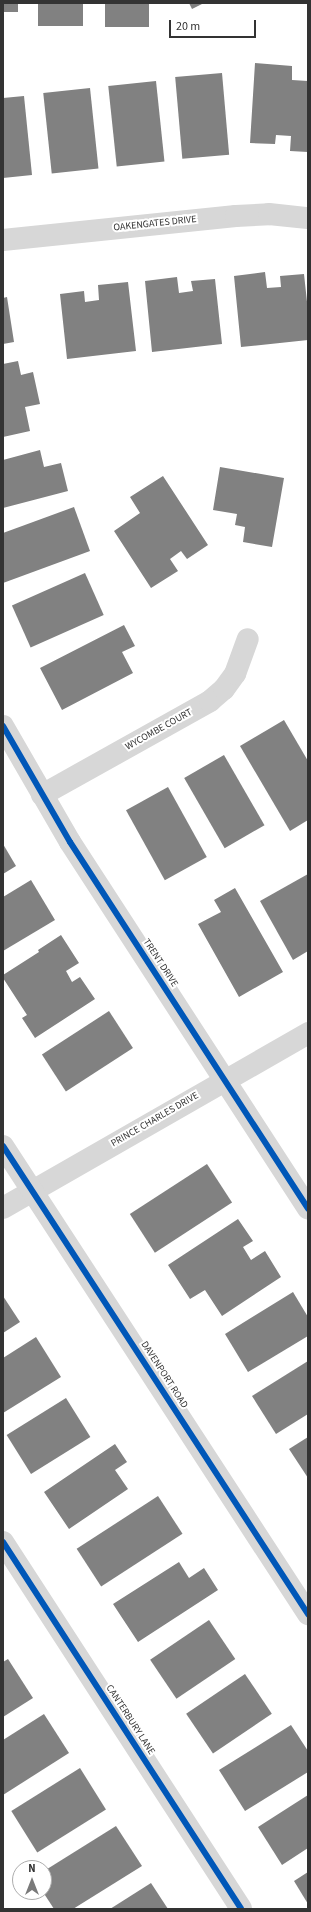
<!DOCTYPE html>
<style>
body{margin:0}
#map{position:relative;width:311px;height:1912px;overflow:hidden;background:#fff;font-family:"Source Sans 3",sans-serif}
div>[style]{position:absolute}
[style*='--x']{left:calc(var(--x)*1px);top:calc(var(--y)*1px);width:calc(var(--w)*1px);rotate:calc(var(--a)*1deg)}
.building>*{inset:0;background:#818181;transform-origin:0 0}
.minor>*{height:22px;margin:-11px;padding:0 11px;transform-origin:11px;border-radius:11px;background:#d7d7d7}
.tertiary>*{height:22px;margin:-11px;padding:0 11px;transform-origin:11px;border-radius:11px;background:#d7d7d7}
.cycleway>*{height:6px;margin:-3px;padding:0 3px;transform-origin:3px;border-radius:3px;background:#0057b8}
span{translate:-50% -50%;white-space:nowrap;text-align:center;line-height:1.15;-webkit-text-stroke:4px #fff;paint-order:stroke}
.street-label{font-size:10px;color:#333}
.frame{position:absolute;inset:0;border:4px solid #333;pointer-events:none}
.north{position:absolute;left:12px;top:1860px;width:40px;height:40px;box-sizing:border-box;background:#fff;border:1px solid #adadad;border-radius:50%;rotate:0deg;font-size:11px;font-weight:700;line-height:16px;text-align:center;color:#333}
.north::after{content:'';display:block;margin:auto;width:14px;height:18px;background:#7a7a7a;clip-path:polygon(50% 0,100% 100%,50% 72%,0 100%)}
.scale{position:absolute;left:169px;top:20px;width:87px;height:18px;box-sizing:border-box;border:2px solid #333;border-top:0;padding-left:5px;font-size:12px;line-height:14px;white-space:nowrap;color:#333;-webkit-text-stroke:3px #fff;paint-order:stroke}
</style>
<div id="map">
<div class="building">
<i style="left:3px;top:3px;width:15px;height:9px"></i>
<i style="left:38px;top:3px;width:45px;height:23px"></i>
<i style="left:105px;top:3px;width:44px;height:24px"></i>
<i style="clip-path:polygon(189px 3px,204px 3px,192px 9px)"></i>
<i style="clip-path:polygon(255px 63px,292px 66px,292px 80px,308px 81px,308px 152px,290px 151px,291px 136px,276px 135px,275px 144px,250px 143px)"></i>
<i style="left:222px;top:73px;width:82px;height:47px;rotate:85deg"></i>
<i style="left:156px;top:81px;width:81px;height:48px;rotate:84deg"></i>
<i style="left:90px;top:88px;width:81px;height:47px;rotate:84deg"></i>
<i style="clip-path:polygon(24px 96px,32px 175px,3px 178px,3px 98px)"></i>
<i style="clip-path:polygon(265px 272px,267px 288px,281px 287px,280px 276px,304px 274px,308px 311px,308px 340px,241px 347px,234px 276px)"></i>
<i style="clip-path:polygon(177px 277px,179px 293px,193px 291px,191px 281px,215px 279px,222px 344px,152px 352px,145px 281px)"></i>
<i style="clip-path:polygon(128px 282px,136px 351px,67px 359px,60px 294px,84px 291px,85px 302px,99px 300px,98px 285px)"></i>
<i style="clip-path:polygon(7px 297px,14px 342px,3px 344px,3px 298px)"></i>
<i style="clip-path:polygon(18px 361px,21px 375px,33px 372px,40px 404px,25px 407px,30px 431px,3px 437px,3px 364px)"></i>
<i style="clip-path:polygon(40px 450px,44px 467px,61px 463px,68px 491px,3px 508px,3px 460px)"></i>
<i style="clip-path:polygon(220px 467px,284px 478px,272px 547px,243px 542px,245px 527px,235px 525px,237px 514px,213px 510px)"></i>
<i style="clip-path:polygon(163px 476px,208px 545px,187px 559px,181px 551px,170px 559px,178px 571px,151px 588px,114px 531px,140px 513px,130px 497px)"></i>
<i style="clip-path:polygon(74px 507px,90px 551px,3px 583px,3px 533px)"></i>
<i style="left:85px;top:573px;width:46px;height:80px;rotate:66deg"></i>
<i style="clip-path:polygon(124px 625px,135px 646px,122px 652px,133px 673px,62px 710px,40px 668px)"></i>
<i style="clip-path:polygon(284px 720px,308px 761px,308px 820px,290px 831px,240px 746px)"></i>
<i style="left:224px;top:755px;width:81px;height:46px;rotate:60deg"></i>
<i style="left:168px;top:787px;width:80px;height:48px;rotate:61deg"></i>
<i style="clip-path:polygon(3px 844px,16px 866px,3px 874px)"></i>
<i style="clip-path:polygon(308px 874px,308px 951px,293px 960px,260px 901px)"></i>
<i style="clip-path:polygon(31px 880px,55px 920px,3px 951px,3px 897px)"></i>
<i style="clip-path:polygon(235px 888px,283px 972px,239px 997px,198px 924px,221px 912px,214px 900px)"></i>
<i style="clip-path:polygon(61px 935px,79px 963px,66px 971px,72px 982px,80px 977px,95px 999px,35px 1038px,22px 1018px,27px 1015px,3px 978px,3px 975px,39px 952px,38px 950px)"></i>
<i style="left:109px;top:1011px;width:44px;height:80px;rotate:57deg"></i>
<i style="left:207px;top:1164px;width:46px;height:92px;rotate:57deg"></i>
<i style="clip-path:polygon(238px 1219px,253px 1241px,243px 1247px,251px 1260px,265px 1251px,281px 1277px,222px 1316px,205px 1290px,190px 1299px,168px 1265px)"></i>
<i style="clip-path:polygon(293px 1292px,308px 1317px,308px 1336px,248px 1372px,225px 1334px)"></i>
<i style="clip-path:polygon(3px 1296px,20px 1322px,3px 1333px)"></i>
<i style="clip-path:polygon(36px 1337px,61px 1377px,3px 1413px,3px 1358px)"></i>
<i style="clip-path:polygon(308px 1361px,308px 1414px,276px 1434px,252px 1396px)"></i>
<i style="left:66px;top:1398px;width:46px;height:70px;rotate:58deg"></i>
<i style="clip-path:polygon(308px 1437px,308px 1478px,289px 1449px)"></i>
<i style="clip-path:polygon(115px 1444px,127px 1462px,115px 1470px,128px 1489px,69px 1529px,44px 1492px)"></i>
<i style="left:158px;top:1496px;width:45px;height:97px;rotate:57deg"></i>
<i style="clip-path:polygon(179px 1562px,189px 1578px,204px 1568px,218px 1590px,138px 1642px,113px 1604px)"></i>
<i style="left:209px;top:1620px;width:47px;height:71px;rotate:56deg"></i>
<i style="clip-path:polygon(8px 1659px,33px 1698px,3px 1717px,3px 1662px)"></i>
<i style="left:245px;top:1674px;width:48px;height:71px;rotate:56deg"></i>
<i style="clip-path:polygon(44px 1714px,69px 1753px,3px 1795px,3px 1740px)"></i>
<i style="clip-path:polygon(291px 1725px,308px 1751px,308px 1772px,245px 1811px,219px 1770px)"></i>
<i style="left:80px;top:1768px;width:49px;height:81px;rotate:58deg"></i>
<i style="clip-path:polygon(308px 1795px,308px 1848px,282px 1865px,258px 1827px)"></i>
<i style="clip-path:polygon(116px 1826px,142px 1866px,73px 1909px,54px 1909px,43px 1892px,44px 1871px)"></i>
<i style="clip-path:polygon(308px 1872px,308px 1904px,294px 1881px)"></i>
<i style="clip-path:polygon(151px 1883px,168px 1909px,110px 1909px)"></i>
</div>
<div class="minor">
<i style="--x:3;--y:240;--w:234;--a:-5.9"></i>
<i style="--x:236;--y:216;--w:33;--a:-3"></i>
<i style="--x:269;--y:214;--w:39;--a:6"></i>
<i style="--x:3;--y:726;--w:134;--a:60"></i>
<i style="--x:70;--y:842;--w:437;--a:57"></i>
<i style="--x:42;--y:795;--w:193;--a:-29.2"></i>
<i style="--x:210;--y:701;--w:18;--a:-41"></i>
<i style="--x:224;--y:689;--w:19;--a:-54"></i>
<i style="--x:235;--y:674;--w:37;--a:-70"></i>
<i style="--x:3;--y:1208;--w:352;--a:-29.8"></i>
<i style="--x:3;--y:1542;--w:437;--a:57"></i>
</div>
<div class="tertiary">
<i style="--x:3;--y:1146;--w:559;--a:56.91"></i>
</div>
<div class="cycleway">
<i style="--x:3;--y:726;--w:134;--a:60"></i>
<i style="--x:70;--y:842;--w:437;--a:57"></i>
<i style="--x:3;--y:1146;--w:559;--a:56.91"></i>
<i style="--x:3;--y:1542;--w:437;--a:57"></i>
</div>
<div class="street-label">
<span style="left:155px;top:224px;rotate:-6deg">OAKENGATES DRIVE</span>
<span style="left:159px;top:730px;rotate:-29deg">WYCOMBE COURT</span>
<span style="left:160px;top:963px;rotate:57deg">TRENT DRIVE</span>
<span style="left:155px;top:1120px;rotate:-30deg">PRINCE CHARLES DRIVE</span>
<span style="left:164px;top:1375px;rotate:57deg">DAVENPORT ROAD</span>
<span style="left:130px;top:1720px;rotate:57deg">CANTERBURY LANE</span>
</div>
<div class="frame"></div>
<div class="north">N</div>
<div class="scale">20 m</div>
</div>
